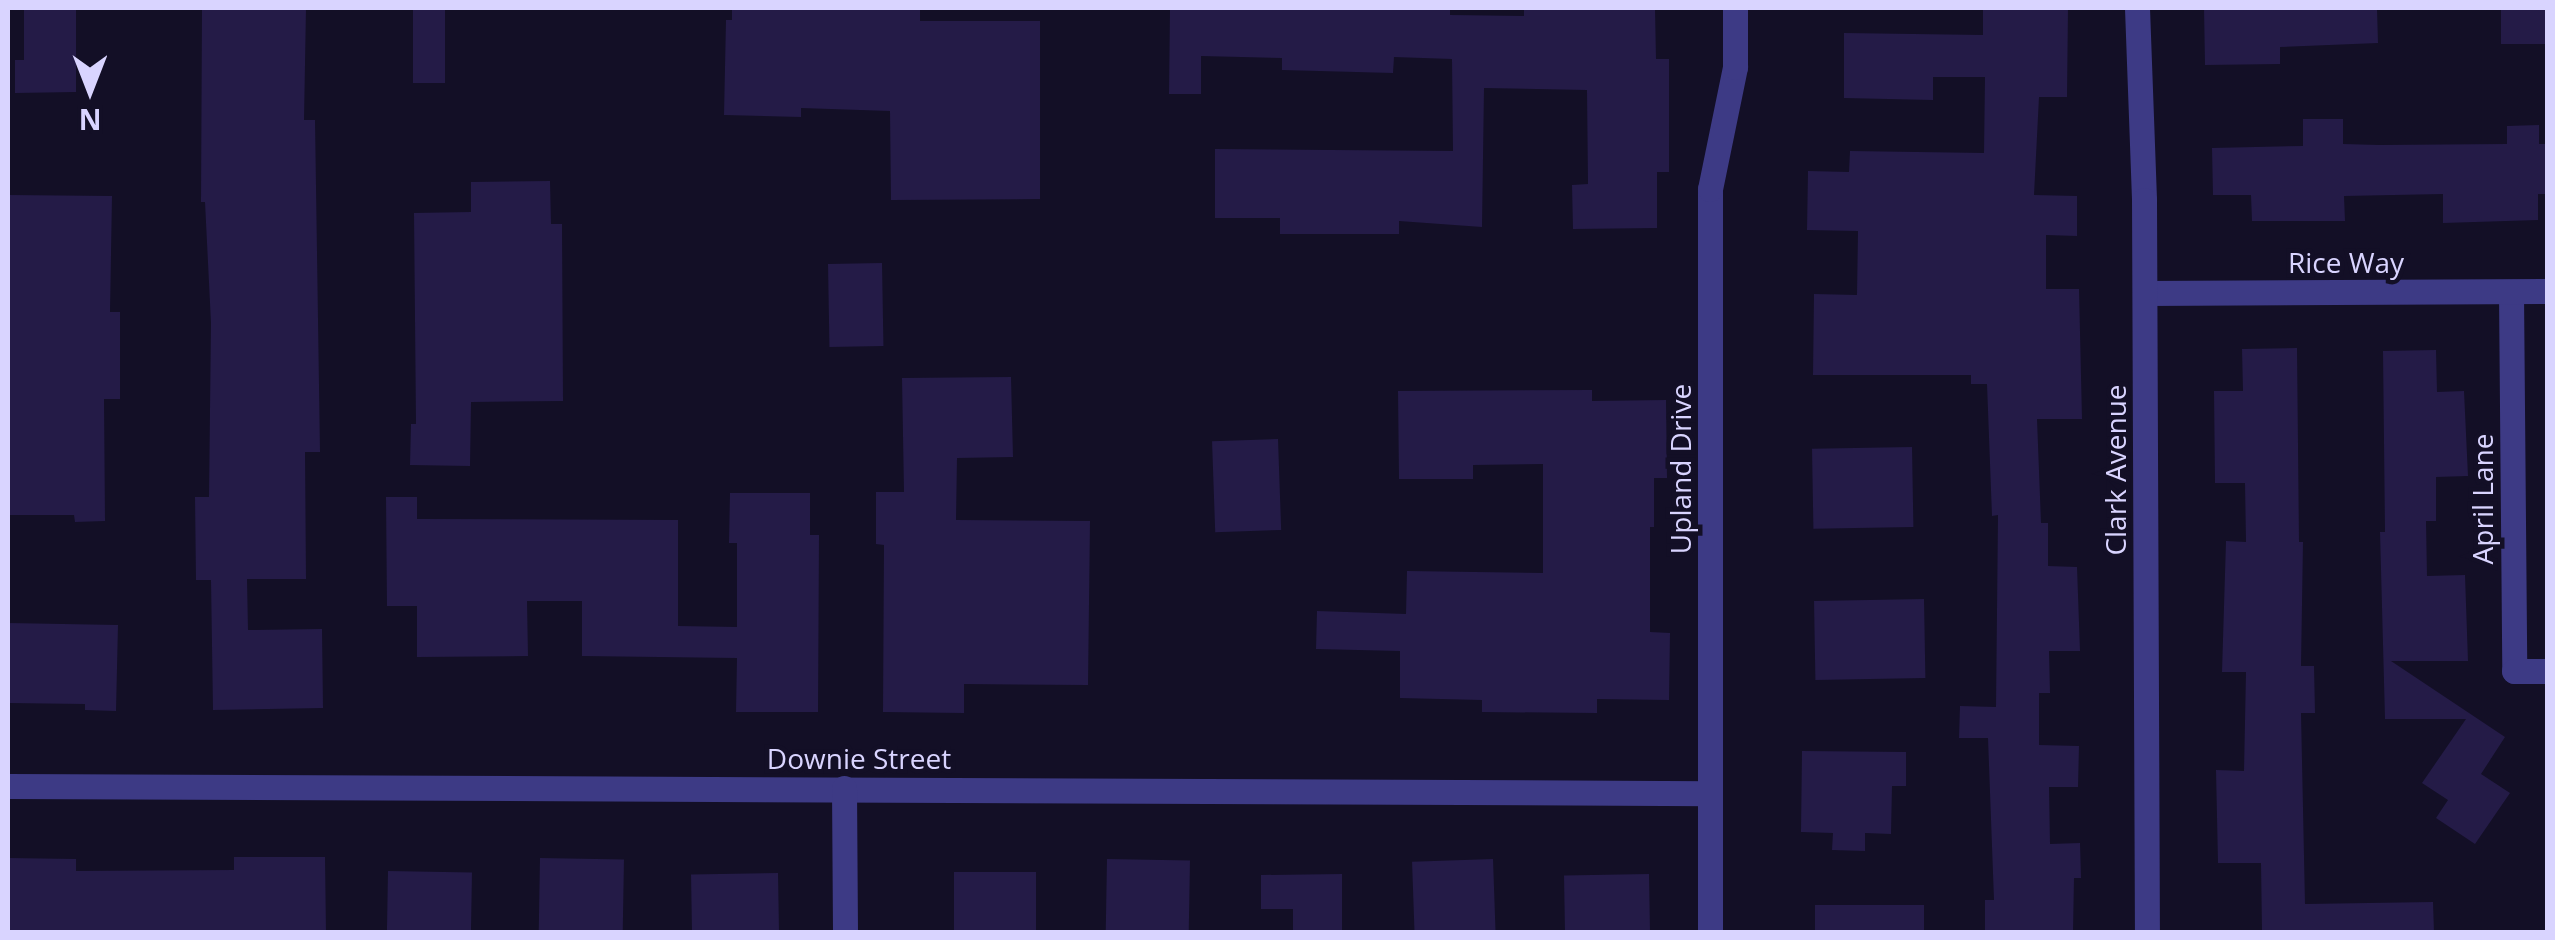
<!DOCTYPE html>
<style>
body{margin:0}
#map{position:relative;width:2555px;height:940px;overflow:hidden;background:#130f26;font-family:"Open Sans",sans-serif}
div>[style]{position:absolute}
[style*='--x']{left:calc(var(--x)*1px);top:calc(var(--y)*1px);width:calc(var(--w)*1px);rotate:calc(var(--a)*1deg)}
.building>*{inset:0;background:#241b47;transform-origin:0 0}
.minor>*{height:25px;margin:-12.5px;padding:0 12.5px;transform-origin:12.5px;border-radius:12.5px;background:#3d3a85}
.tertiary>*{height:25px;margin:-12.5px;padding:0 12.5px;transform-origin:12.5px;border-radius:12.5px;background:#3d3a85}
span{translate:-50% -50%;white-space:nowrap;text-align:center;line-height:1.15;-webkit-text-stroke:9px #130f26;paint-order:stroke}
.street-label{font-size:28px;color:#d9d4ff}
.frame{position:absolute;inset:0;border:10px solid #d9d4ff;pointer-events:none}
.north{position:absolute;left:40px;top:40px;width:100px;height:100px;-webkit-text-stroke:8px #130f26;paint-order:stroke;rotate:180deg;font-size:28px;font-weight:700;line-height:40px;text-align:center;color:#d9d4ff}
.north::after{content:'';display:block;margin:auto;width:35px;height:45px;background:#d9d4ff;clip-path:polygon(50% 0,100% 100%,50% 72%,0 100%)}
</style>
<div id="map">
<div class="building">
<i style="clip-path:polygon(24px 8px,76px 8px,76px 92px,15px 93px,15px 60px,24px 60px)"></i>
<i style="clip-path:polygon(202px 8px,306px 8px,304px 120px,315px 120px,320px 452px,305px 452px,306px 579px,247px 579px,248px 630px,322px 629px,323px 708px,213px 710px,211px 580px,196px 580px,195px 497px,209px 497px,211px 323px,205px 202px,201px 202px)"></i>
<i style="left:413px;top:8px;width:32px;height:75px"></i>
<i style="clip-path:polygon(732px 8px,920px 8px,920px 21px,1040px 21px,1040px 199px,891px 200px,890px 111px,801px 108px,801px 117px,724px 115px,726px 20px,732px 20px)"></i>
<i style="clip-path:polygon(1170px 8px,1450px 8px,1450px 15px,1524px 16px,1524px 8px,1655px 8px,1656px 59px,1669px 59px,1669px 172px,1657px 172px,1657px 228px,1573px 229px,1572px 185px,1588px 184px,1587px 90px,1484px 88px,1482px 227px,1399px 221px,1399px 234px,1280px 234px,1280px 218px,1215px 218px,1215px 149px,1453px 151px,1452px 59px,1394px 57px,1393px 73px,1282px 70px,1282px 58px,1201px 56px,1201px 94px,1169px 94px)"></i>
<i style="clip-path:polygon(1983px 8px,2068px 8px,2067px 97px,2039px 97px,2034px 195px,2077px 196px,2077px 236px,2046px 235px,2046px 289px,2079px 289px,2082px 419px,2037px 419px,2041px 523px,2048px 523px,2048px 566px,2077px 567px,2080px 651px,2049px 651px,2050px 693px,2039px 693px,2039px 745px,2079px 746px,2078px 787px,2049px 787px,2050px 844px,2080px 843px,2081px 878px,2074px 878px,2073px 932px,1985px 932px,1985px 900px,1994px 900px,1988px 738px,1959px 738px,1960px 706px,1996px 707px,1998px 515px,1992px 516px,1987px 384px,1971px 384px,1971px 375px,1813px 375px,1814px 294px,1857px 295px,1858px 231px,1807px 230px,1808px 171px,1849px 172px,1850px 151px,1984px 153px,1985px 77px,1933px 77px,1933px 100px,1844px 98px,1844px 33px,1983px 35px)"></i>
<i style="clip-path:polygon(2204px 8px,2377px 8px,2378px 43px,2280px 47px,2280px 64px,2205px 65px)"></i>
<i style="left:2501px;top:8px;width:47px;height:36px"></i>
<i style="clip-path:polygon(2303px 119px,2343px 119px,2343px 144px,2379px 145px,2507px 144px,2507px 126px,2539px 125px,2539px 144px,2548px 144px,2548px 194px,2538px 194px,2538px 220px,2443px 223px,2443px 194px,2344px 196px,2345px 221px,2252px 221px,2251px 195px,2213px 195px,2212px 148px,2303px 146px)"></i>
<i style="clip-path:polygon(550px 181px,551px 224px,562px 224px,563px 401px,471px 402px,470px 466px,410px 465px,411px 424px,416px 424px,414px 213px,471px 212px,471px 182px)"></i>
<i style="clip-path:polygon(8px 195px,112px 196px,110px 312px,120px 312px,120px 399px,104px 399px,105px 521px,75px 522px,74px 515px,8px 515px)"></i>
<i style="left:882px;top:263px;width:83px;height:54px;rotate:89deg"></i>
<i style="clip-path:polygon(2297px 348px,2299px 542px,2303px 542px,2301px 666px,2314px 666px,2315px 713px,2301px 713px,2305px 904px,2433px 902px,2434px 932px,2262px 932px,2261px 863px,2218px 863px,2216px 770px,2244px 771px,2246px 672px,2222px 672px,2226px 541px,2246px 542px,2245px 483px,2215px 483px,2214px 391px,2243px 391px,2242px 349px)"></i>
<i style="clip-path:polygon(2436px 350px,2437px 392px,2464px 391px,2468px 476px,2436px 477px,2436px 521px,2426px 521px,2427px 576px,2465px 575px,2468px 661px,2391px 661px,2505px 737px,2481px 774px,2510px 793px,2475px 844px,2436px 818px,2448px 800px,2422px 783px,2466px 719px,2385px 719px,2380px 532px,2385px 532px,2383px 351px)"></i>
<i style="clip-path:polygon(1011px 377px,1013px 457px,957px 458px,956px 520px,1090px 521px,1088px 685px,964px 684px,964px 713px,883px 712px,884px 545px,876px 544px,876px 492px,904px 492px,902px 378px)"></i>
<i style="clip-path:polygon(1592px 390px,1592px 401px,1666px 400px,1667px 478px,1654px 478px,1654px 527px,1650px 527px,1650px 632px,1670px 633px,1669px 700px,1597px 699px,1597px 713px,1482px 712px,1482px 700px,1400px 698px,1400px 651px,1316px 649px,1317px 611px,1406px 614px,1407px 571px,1543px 573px,1543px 464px,1473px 465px,1473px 479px,1399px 479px,1398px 391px)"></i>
<i style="left:1278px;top:439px;width:91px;height:66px;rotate:88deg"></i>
<i style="left:1912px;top:447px;width:80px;height:100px;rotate:89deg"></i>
<i style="clip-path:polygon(730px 493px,810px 493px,810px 535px,819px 535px,818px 712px,736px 712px,737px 658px,582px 656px,582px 601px,527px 601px,528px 656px,417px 657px,417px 606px,387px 606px,386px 497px,417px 497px,417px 519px,678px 520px,678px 626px,737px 627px,737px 543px,729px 543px)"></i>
<i style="left:1924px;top:599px;width:79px;height:110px;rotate:89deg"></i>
<i style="clip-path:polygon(8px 623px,118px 625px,116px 711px,85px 710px,85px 704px,8px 703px)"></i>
<i style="clip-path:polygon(1802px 751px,1906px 752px,1906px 786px,1892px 786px,1891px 834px,1865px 833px,1865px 851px,1832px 850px,1833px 833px,1801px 832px)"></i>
<i style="clip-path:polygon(234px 857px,325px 857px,326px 932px,8px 932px,8px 858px,76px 859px,76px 871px,234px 870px)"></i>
<i style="left:540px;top:858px;width:84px;height:74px;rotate:1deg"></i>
<i style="left:1107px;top:859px;width:83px;height:73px;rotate:1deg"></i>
<i style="left:1493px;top:859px;width:73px;height:81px;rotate:88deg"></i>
<i style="left:388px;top:871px;width:84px;height:61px;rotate:1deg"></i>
<i style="left:954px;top:872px;width:82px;height:60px"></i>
<i style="left:778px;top:873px;width:59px;height:87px;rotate:89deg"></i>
<i style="clip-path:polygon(1342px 874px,1342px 932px,1293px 932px,1293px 909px,1261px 909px,1261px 875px)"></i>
<i style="left:1649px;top:874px;width:58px;height:85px;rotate:89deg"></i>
<i style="left:1815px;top:905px;width:109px;height:27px"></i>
</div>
<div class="minor">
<i style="--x:2511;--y:292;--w:379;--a:89.5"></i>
<i style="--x:2514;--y:671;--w:34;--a:0"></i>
<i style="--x:2145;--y:293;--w:403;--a:-0.3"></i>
<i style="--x:8;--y:786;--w:1702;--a:0.24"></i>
<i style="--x:844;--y:788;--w:144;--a:89.6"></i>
<i style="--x:1710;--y:932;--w:743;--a:-90"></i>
<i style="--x:1710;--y:189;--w:125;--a:-78.4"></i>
<i style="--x:1735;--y:67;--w:59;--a:-90"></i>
</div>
<div class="tertiary">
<i style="--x:2137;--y:8;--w:192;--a:87.9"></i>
<i style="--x:2144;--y:200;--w:732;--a:89.77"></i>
</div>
<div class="street-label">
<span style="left:2346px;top:262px">Rice Way</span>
<span style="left:1680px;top:469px;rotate:-90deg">Upland Drive</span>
<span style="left:2115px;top:470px;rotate:-90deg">Clark Avenue</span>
<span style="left:2482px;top:499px;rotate:-90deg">April Lane</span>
<span style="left:859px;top:758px">Downie Street</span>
</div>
<div class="frame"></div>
<div class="north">N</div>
</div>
